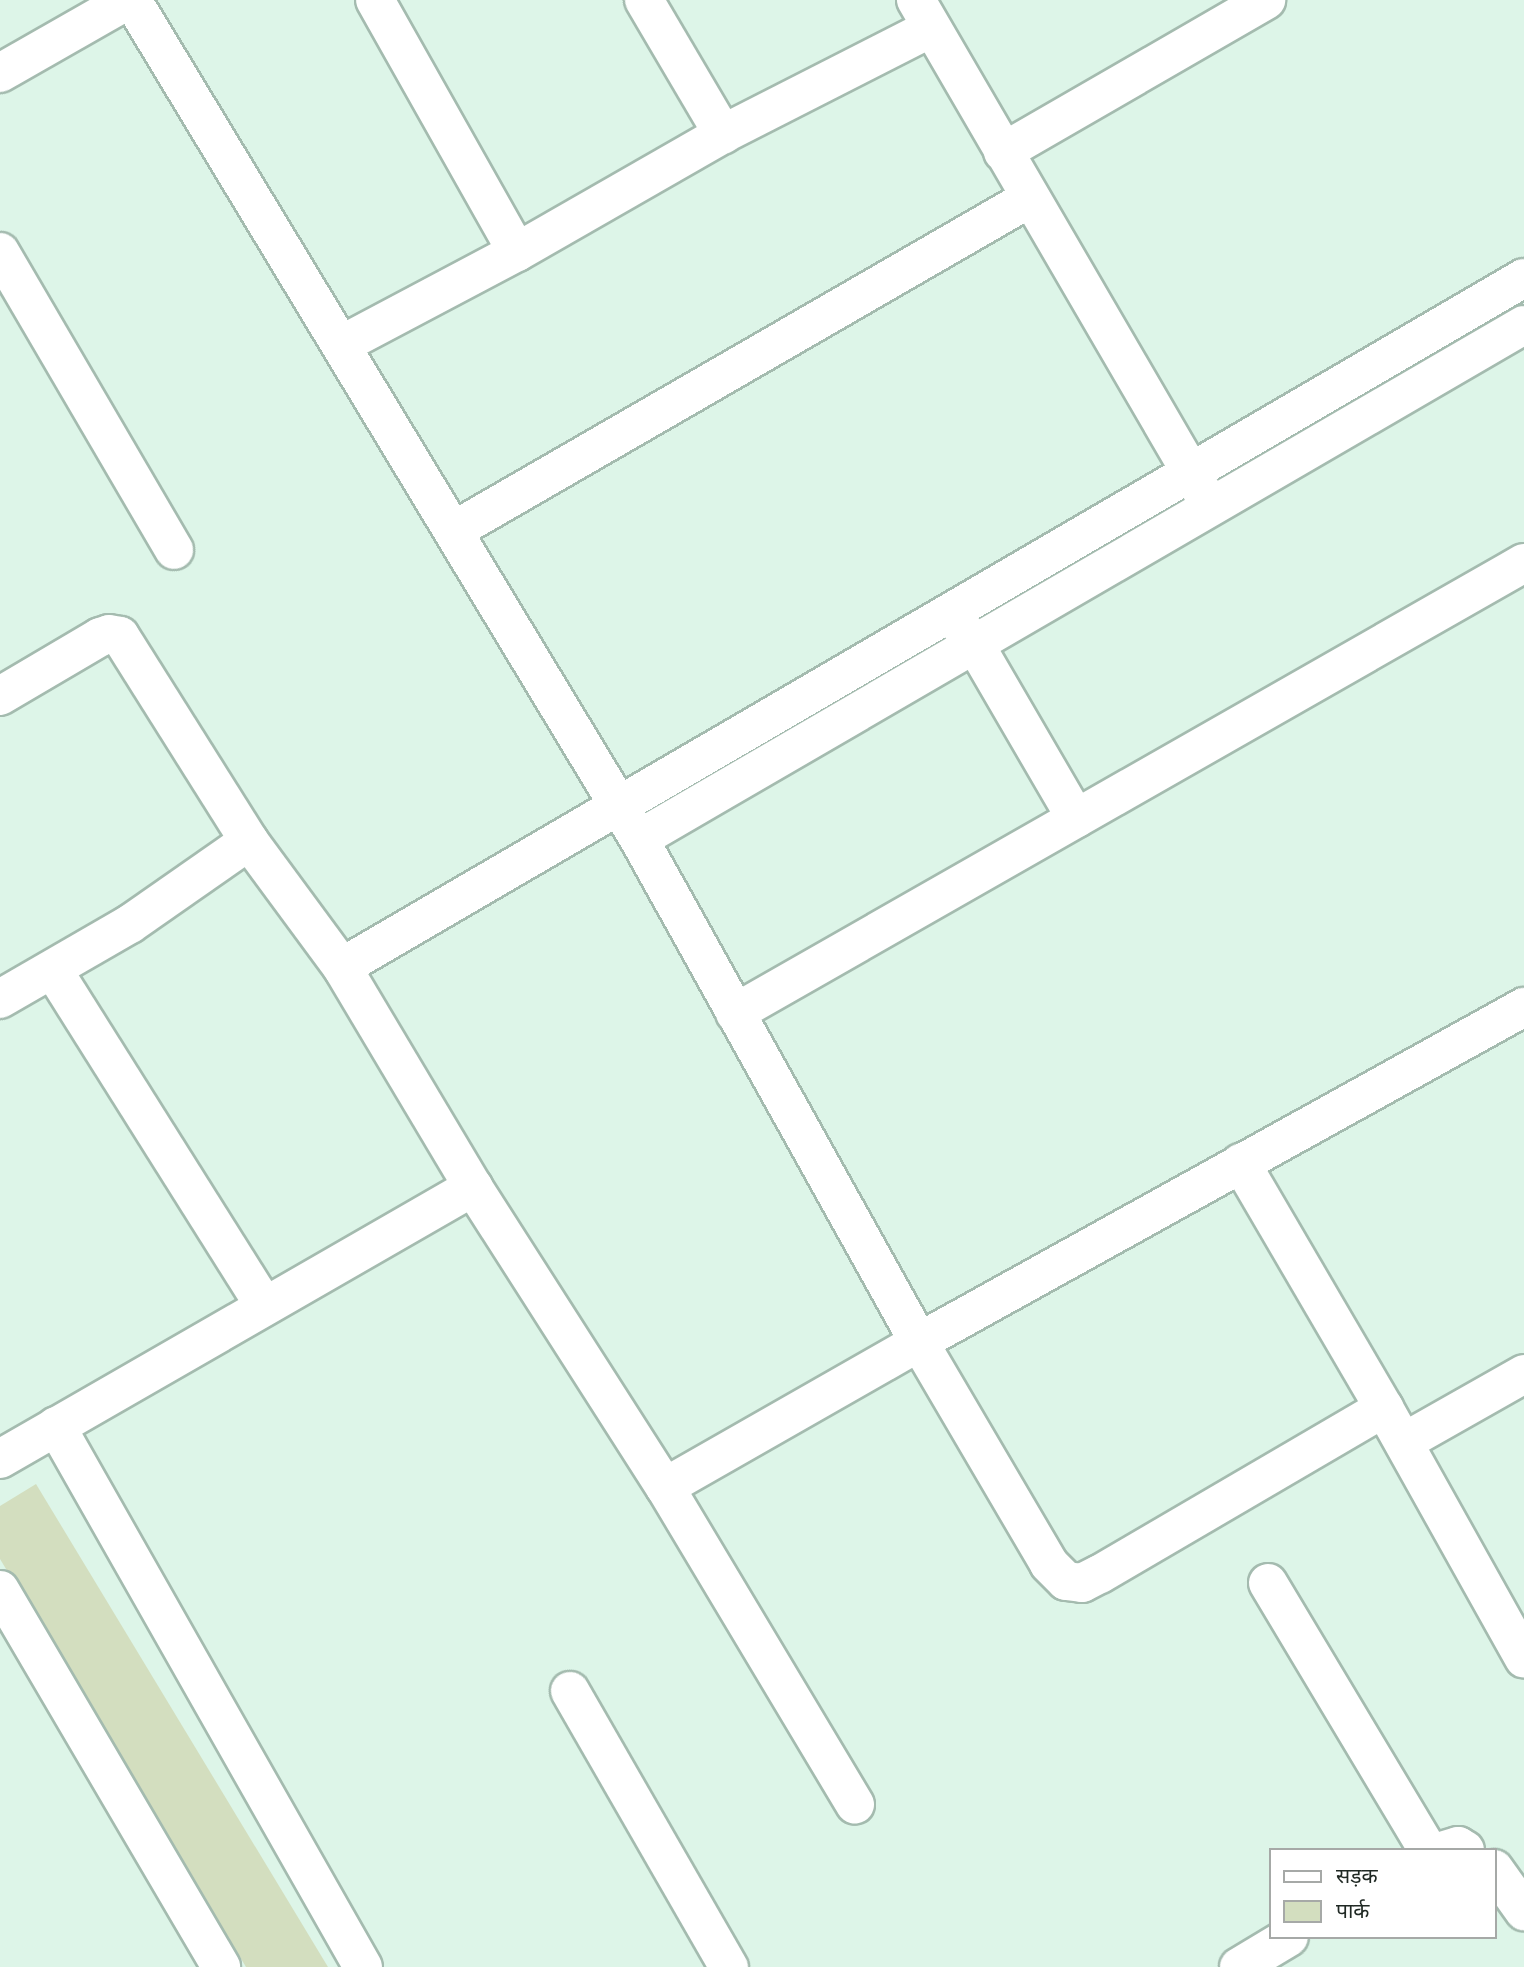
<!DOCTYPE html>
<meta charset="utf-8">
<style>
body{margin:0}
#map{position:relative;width:1524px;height:1967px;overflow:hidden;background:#ddf5e8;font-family:"Source Sans 3","Noto Sans Devanagari",sans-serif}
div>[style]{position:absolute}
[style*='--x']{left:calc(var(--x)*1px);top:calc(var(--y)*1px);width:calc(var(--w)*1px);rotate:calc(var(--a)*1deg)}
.green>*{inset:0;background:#d3debf}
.roads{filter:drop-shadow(2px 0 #a4bbaf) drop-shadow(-2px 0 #a4bbaf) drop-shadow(0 2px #a4bbaf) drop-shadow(0 -2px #a4bbaf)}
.minor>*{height:38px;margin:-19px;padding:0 19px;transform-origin:19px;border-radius:19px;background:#fff}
span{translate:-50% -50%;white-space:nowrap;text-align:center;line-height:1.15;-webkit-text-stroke:6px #fff;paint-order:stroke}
.legend{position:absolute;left:1269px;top:1848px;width:228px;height:91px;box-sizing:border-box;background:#fff;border:2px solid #a6a9a7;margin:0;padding:9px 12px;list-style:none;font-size:21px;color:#202924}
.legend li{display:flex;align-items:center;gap:14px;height:35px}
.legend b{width:35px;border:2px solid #a6a9a7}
</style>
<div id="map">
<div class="green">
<i style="clip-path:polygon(36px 1484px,328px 1967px,246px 1967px,0 1559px,0 1506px)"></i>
</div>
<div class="roads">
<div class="minor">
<i style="--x:132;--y:0;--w:980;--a:58.86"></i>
<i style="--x:639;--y:839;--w:576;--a:60.9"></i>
<i style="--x:919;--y:1342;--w:257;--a:59.6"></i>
<i style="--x:1049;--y:1564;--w:24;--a:45"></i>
<i style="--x:1066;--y:1581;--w:16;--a:7"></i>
<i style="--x:1082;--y:1583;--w:20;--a:-27"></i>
<i style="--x:1100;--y:1574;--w:329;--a:-30.3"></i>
<i style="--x:1384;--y:1408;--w:284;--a:-120.3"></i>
<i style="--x:644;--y:0;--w:156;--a:59.5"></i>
<i style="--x:916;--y:0;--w:573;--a:59.81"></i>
<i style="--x:0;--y:73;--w:147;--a:-29.7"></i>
<i style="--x:1003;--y:152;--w:304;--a:-30"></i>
<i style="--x:0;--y:252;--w:345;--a:59.7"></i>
<i style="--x:517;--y:252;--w:237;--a:-29.8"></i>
<i style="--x:723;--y:134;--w:233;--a:-27"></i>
<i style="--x:341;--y:345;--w:199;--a:-27.9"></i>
<i style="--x:517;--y:252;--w:289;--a:-119.4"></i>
<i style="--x:453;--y:531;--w:666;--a:-29.99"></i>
<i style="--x:958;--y:623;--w:26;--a:51"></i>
<i style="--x:974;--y:643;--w:203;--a:59.8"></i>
<i style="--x:0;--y:696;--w:116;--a:-30.5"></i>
<i style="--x:100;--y:637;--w:9;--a:-18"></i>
<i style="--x:109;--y:634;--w:11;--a:10"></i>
<i style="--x:120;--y:636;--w:242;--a:57.8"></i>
<i style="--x:249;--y:841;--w:157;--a:53.6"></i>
<i style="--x:639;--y:839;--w:1023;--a:-30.15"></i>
<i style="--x:53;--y:970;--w:397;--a:57.8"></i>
<i style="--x:0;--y:999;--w:150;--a:-30"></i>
<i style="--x:130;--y:924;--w:145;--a:-34.9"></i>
<i style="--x:735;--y:1013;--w:908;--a:-29.7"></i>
<i style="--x:473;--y:1187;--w:256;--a:-120.8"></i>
<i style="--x:342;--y:967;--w:1368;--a:-30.24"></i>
<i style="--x:1384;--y:1408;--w:287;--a:60.8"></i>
<i style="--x:56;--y:1426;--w:622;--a:60.43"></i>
<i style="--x:1404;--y:1442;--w:138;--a:-29.5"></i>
<i style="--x:0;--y:1459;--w:546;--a:-29.9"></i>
<i style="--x:473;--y:1187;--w:356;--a:57.4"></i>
<i style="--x:665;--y:1487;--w:292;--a:-29.7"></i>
<i style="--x:919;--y:1342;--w:692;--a:-28.97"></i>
<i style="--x:665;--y:1487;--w:370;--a:59.1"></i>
<i style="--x:1268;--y:1583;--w:311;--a:59.1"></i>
<i style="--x:0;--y:1590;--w:437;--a:59.6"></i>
<i style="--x:570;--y:1691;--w:319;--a:60.1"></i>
<i style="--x:1445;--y:1850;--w:14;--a:-17"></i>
<i style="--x:1458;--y:1846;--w:8;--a:30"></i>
<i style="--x:1494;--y:1869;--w:52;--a:54.5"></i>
<i style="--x:1239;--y:1967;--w:58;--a:-31"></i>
</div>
</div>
<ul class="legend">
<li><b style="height:9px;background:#fff"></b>सड़क</li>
<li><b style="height:19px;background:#d3debf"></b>पार्क</li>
</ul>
</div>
